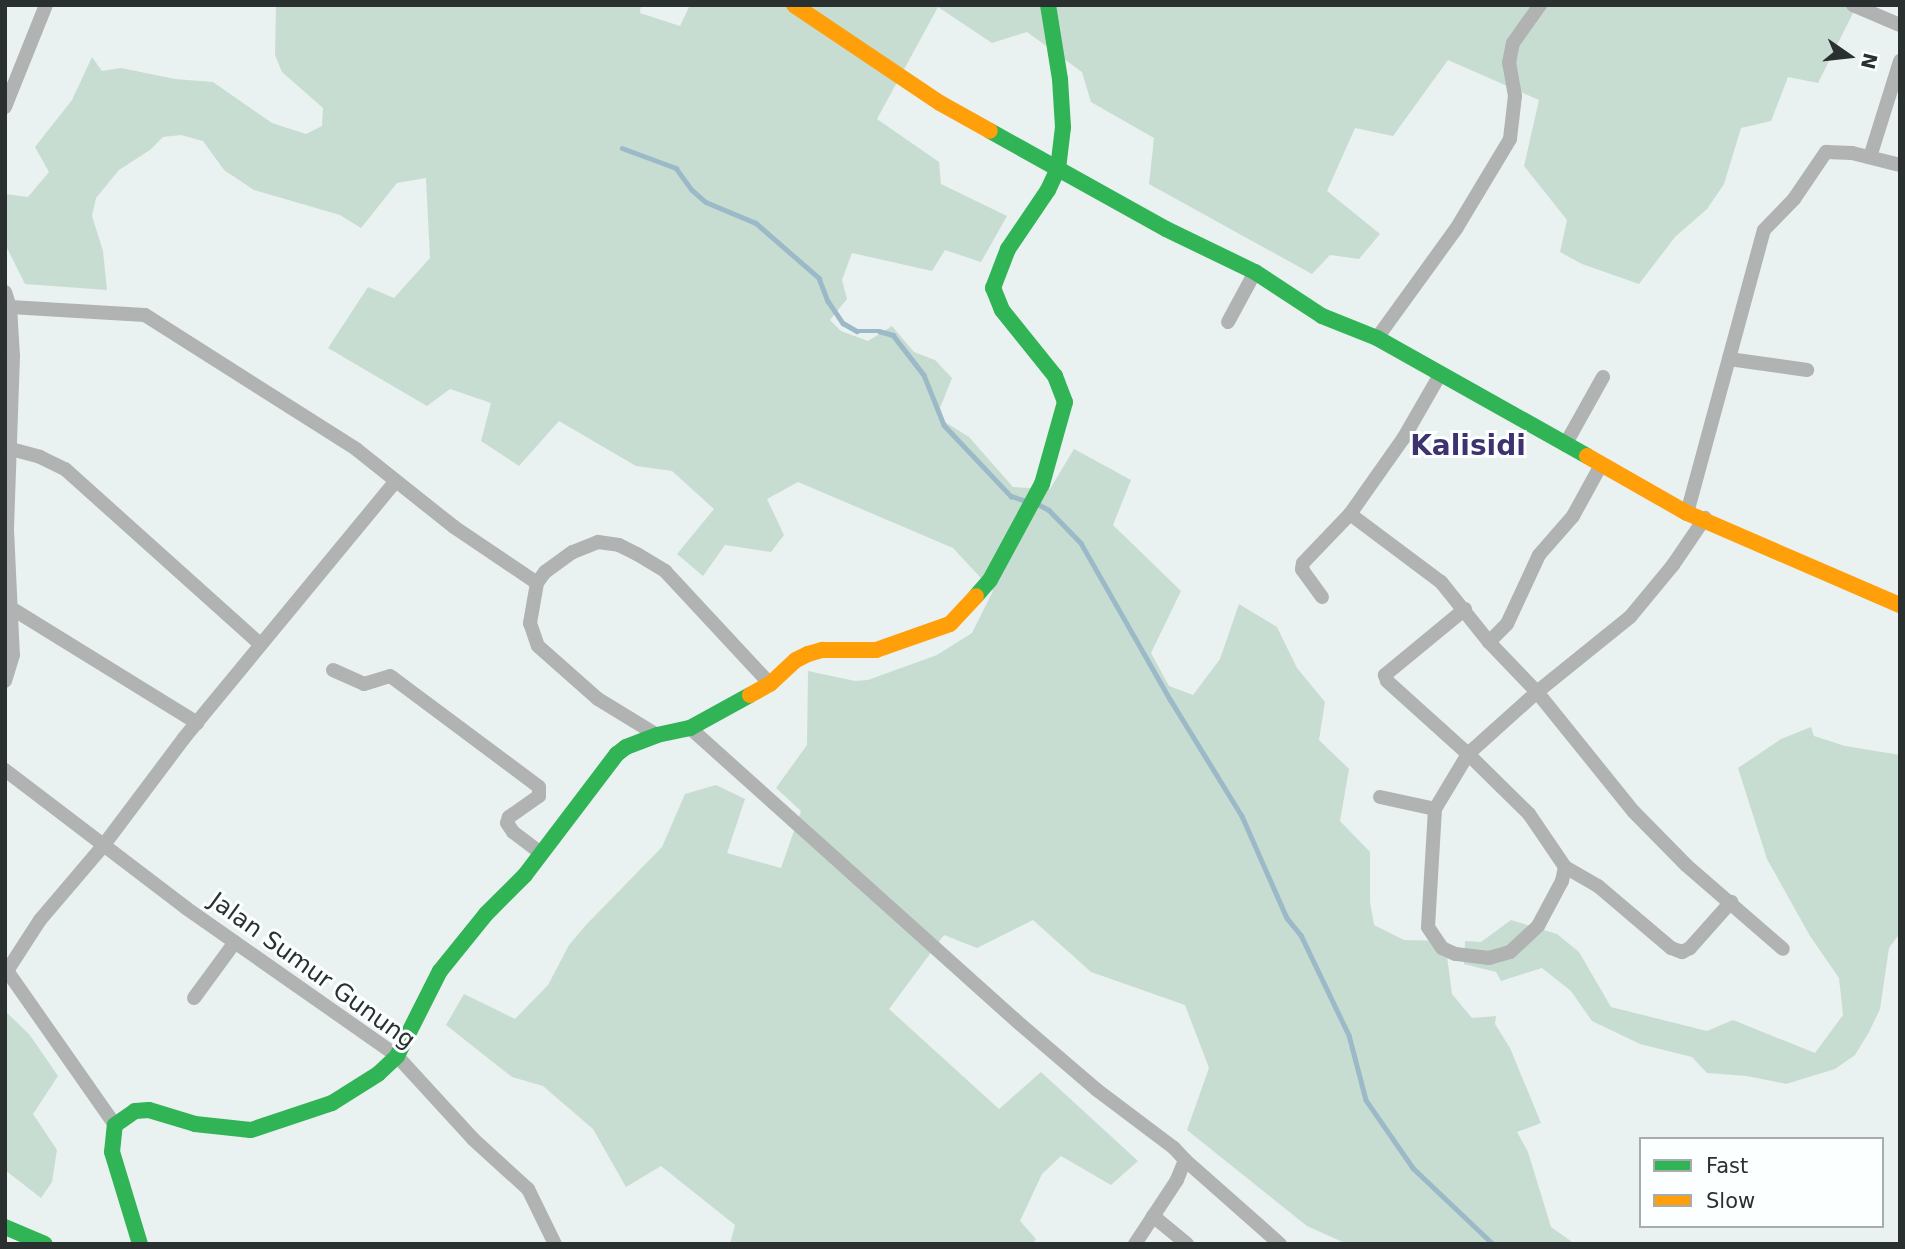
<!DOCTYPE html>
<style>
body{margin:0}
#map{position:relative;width:1905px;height:1249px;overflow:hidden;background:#eaf1f1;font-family:"DejaVu Sans",sans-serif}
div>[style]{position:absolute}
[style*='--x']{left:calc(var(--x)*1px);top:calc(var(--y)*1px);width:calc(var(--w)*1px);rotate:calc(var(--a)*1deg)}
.green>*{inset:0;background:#c7ddd1}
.stream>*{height:4.5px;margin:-2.25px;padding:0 2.25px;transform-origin:2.25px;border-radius:2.25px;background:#9cb9c8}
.street>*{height:14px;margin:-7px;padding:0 7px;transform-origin:7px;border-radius:7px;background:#b0b3b2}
.fast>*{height:16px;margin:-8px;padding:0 8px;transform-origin:8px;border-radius:8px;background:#30b455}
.slow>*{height:16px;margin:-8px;padding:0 8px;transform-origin:8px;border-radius:8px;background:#ff9f0a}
span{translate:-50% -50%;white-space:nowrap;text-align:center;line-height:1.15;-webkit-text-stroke:6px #fcffff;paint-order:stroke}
.street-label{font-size:24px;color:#2a2f2f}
.quarter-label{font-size:28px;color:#3e336f;font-weight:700}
.frame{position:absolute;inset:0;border:7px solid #2a2f2f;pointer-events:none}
.legend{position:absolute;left:1639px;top:1137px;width:245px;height:91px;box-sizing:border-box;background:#fcffff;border:2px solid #a8acac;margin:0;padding:9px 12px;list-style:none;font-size:21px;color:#2a2f2f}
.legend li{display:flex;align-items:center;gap:14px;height:35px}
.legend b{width:35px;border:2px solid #a8acac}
.north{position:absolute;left:1814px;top:21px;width:70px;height:70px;-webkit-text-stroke:5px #fcffff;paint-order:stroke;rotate:104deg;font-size:19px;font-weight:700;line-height:28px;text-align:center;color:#2a2f2f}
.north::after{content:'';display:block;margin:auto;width:24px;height:32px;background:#2a2f2f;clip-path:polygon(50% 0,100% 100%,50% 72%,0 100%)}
</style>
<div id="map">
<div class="green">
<i style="clip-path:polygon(276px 5px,641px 5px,640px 13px,680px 26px,690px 5px,1857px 5px,1818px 83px,1788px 77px,1771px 121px,1741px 128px,1724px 184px,1707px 209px,1675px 237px,1639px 284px,1582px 264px,1560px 252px,1567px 220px,1524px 166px,1539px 100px,1448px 60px,1393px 136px,1355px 128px,1327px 191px,1380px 234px,1359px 259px,1330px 255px,1312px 274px,1149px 184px,1154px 138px,1091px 102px,1082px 72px,1027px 32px,992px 43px,938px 7px,877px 119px,939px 162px,941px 184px,1007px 216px,981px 262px,945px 250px,932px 271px,852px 253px,842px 280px,847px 299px,830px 320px,841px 331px,868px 341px,892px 326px,914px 352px,935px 360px,952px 378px,940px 408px,945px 422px,969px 437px,1013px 487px,1050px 489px,1074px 449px,1131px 480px,1113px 525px,1181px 591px,1151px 653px,1169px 686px,1193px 695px,1220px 659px,1239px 604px,1277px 627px,1297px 668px,1325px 702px,1319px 740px,1349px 769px,1340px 821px,1370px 852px,1370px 902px,1374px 925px,1404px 940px,1445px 941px,1452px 994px,1472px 1018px,1496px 1016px,1495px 1024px,1510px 1048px,1541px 1123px,1517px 1132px,1528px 1152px,1551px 1227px,1575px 1244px,1347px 1244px,1307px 1226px,1187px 1130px,1209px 1068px,1185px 1005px,1091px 972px,1033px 920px,977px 948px,944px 935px,889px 1009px,999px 1109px,1041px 1072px,1138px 1161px,1111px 1185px,1061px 1156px,1042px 1174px,1020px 1221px,1036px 1239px,1033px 1244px,730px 1244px,735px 1225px,661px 1166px,626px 1187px,593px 1129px,543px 1086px,512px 1077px,446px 1025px,464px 994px,515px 1019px,548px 985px,569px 945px,586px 925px,662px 847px,685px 794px,716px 785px,745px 799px,727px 853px,781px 868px,801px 811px,776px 788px,807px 745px,808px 671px,855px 681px,868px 680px,937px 655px,972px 633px,993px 591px,953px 548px,798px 482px,767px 499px,784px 535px,771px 552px,725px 545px,703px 576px,677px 554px,714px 509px,672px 471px,636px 466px,559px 421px,519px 466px,481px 441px,491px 403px,450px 389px,427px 406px,328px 348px,368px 287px,394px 298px,430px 258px,426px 178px,397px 183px,361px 228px,340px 215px,254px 190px,224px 170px,203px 141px,181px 135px,163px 137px,150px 150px,119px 170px,96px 198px,92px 216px,103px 251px,107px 290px,25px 284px,5px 244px,5px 194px,28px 197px,49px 172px,35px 147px,72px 100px,92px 57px,102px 71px,121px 68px,175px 79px,213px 82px,272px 123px,306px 134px,322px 126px,323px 108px,282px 72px,275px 55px)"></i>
<i style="clip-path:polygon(1811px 727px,1814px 736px,1845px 746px,1900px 755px,1900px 933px,1889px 948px,1880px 1009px,1869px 1032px,1855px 1055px,1835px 1069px,1786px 1084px,1747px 1076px,1707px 1073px,1692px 1057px,1640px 1044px,1592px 1021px,1571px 991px,1542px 968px,1501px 981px,1496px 972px,1464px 964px,1465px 941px,1481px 942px,1511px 920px,1557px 934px,1579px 952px,1611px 1007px,1707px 1031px,1733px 1020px,1815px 1053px,1843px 1015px,1839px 978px,1810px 936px,1767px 859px,1738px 768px,1781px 739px)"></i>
<i style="clip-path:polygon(5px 1011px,29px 1034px,58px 1076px,33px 1114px,57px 1150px,52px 1182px,41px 1198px,5px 1170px)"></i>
</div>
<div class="stream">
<i style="--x:622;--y:148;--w:58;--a:20.3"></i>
<i style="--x:676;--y:168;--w:27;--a:54"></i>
<i style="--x:692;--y:190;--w:18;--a:41"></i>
<i style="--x:706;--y:202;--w:54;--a:22.8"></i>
<i style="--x:756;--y:223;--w:84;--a:41.1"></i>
<i style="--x:819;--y:278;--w:25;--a:69"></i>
<i style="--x:828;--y:301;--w:27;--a:56"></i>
<i style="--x:843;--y:323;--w:16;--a:30"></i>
<i style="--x:857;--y:331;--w:22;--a:0"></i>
<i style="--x:879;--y:331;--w:15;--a:16"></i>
<i style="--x:893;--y:335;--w:51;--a:52.2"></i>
<i style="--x:924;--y:375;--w:54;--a:68.2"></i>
<i style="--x:944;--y:425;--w:98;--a:46.7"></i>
<i style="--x:1011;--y:496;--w:16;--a:18"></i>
<i style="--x:1038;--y:504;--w:13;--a:29"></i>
<i style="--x:1049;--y:510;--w:46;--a:45.9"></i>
<i style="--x:1081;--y:543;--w:180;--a:60.3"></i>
<i style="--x:1170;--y:699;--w:137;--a:58.4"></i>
<i style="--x:1242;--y:816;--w:111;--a:66.2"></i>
<i style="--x:1287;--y:918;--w:22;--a:51"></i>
<i style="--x:1301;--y:935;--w:111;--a:64.4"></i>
<i style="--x:1349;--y:1035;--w:67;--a:75.3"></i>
<i style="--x:1366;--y:1100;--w:83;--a:55.3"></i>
<i style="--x:1413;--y:1168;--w:110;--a:43.5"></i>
</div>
<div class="street">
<i style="--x:1853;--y:5;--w:51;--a:23.1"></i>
<i style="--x:5;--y:107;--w:110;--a:-68.1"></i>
<i style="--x:1870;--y:157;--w:101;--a:-72.6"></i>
<i style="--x:5;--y:292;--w:16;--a:72"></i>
<i style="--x:10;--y:307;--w:49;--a:86.5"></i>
<i style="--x:13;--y:356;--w:174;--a:92"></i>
<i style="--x:7;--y:530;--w:125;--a:87.3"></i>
<i style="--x:13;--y:655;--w:27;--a:107"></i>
<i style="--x:10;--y:307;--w:135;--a:3.4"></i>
<i style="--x:145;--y:315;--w:250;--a:32.4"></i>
<i style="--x:356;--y:449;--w:125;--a:38.5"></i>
<i style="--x:454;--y:527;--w:100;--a:34"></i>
<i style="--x:537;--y:583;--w:14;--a:-54"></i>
<i style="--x:545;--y:572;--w:34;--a:-36"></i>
<i style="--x:573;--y:552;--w:27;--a:-22"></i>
<i style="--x:598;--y:542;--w:21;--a:8"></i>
<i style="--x:619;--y:545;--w:20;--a:27"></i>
<i style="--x:637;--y:554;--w:33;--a:31"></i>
<i style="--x:665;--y:571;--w:154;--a:47.1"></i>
<i style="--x:1228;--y:322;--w:57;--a:-61.6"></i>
<i style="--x:1377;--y:338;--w:135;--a:-54.1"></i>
<i style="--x:1456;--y:229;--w:105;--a:-59"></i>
<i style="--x:1510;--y:139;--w:43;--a:-83.4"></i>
<i style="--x:1515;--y:96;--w:34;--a:-100"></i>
<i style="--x:1509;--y:63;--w:20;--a:-79"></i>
<i style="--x:1513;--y:43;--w:47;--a:-54.6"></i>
<i style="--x:1729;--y:359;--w:79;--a:8"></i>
<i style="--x:1565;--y:445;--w:78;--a:-60.8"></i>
<i style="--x:11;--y:449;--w:30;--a:15"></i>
<i style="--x:40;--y:457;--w:28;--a:26"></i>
<i style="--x:65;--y:469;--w:263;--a:41.9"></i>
<i style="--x:1687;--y:513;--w:293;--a:-74.8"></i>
<i style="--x:1764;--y:230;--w:43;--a:-45.9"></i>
<i style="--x:1794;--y:199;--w:57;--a:-55.8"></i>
<i style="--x:1826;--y:152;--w:26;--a:2"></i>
<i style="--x:1852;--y:153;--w:49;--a:14"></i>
<i style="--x:1350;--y:514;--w:114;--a:36.8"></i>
<i style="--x:1441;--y:582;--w:77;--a:51.3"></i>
<i style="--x:1489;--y:642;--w:69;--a:46.2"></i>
<i style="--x:1537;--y:692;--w:154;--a:51.1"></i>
<i style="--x:1634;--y:812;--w:74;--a:45.5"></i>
<i style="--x:1686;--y:865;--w:128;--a:40.9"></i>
<i style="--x:537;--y:583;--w:41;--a:99.9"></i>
<i style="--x:530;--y:623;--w:24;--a:71"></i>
<i style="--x:538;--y:646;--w:80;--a:41.5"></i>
<i style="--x:598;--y:699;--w:69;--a:31.4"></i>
<i style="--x:1322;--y:597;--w:34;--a:-126"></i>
<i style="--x:1302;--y:569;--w:6;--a:-81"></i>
<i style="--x:1303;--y:563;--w:68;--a:-46.2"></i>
<i style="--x:1350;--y:514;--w:92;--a:-54.8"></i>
<i style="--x:1403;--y:439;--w:76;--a:-60.1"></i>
<i style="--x:11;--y:608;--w:219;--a:31.7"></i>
<i style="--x:1465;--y:609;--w:104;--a:140.5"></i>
<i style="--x:1385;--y:675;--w:6;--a:72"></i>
<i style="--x:1387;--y:681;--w:109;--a:42"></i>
<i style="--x:1468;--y:754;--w:86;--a:44.5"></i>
<i style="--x:1529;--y:814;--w:64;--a:55.8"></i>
<i style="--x:1565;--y:867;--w:14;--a:102"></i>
<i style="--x:1562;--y:881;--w:51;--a:118.1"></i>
<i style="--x:1538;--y:926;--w:38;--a:137"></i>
<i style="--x:1510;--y:952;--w:22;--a:164"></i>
<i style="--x:1489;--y:958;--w:34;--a:-173"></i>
<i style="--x:1455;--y:954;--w:14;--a:-155"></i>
<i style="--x:1442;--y:948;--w:25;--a:-124"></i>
<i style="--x:1428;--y:927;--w:118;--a:-86.6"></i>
<i style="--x:1435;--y:809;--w:64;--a:-59"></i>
<i style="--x:1468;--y:754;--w:93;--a:-41.9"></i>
<i style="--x:1537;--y:692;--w:119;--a:-38.9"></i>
<i style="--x:1630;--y:617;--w:67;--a:-50.4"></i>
<i style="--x:1673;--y:565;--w:57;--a:-55.8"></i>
<i style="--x:1489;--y:642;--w:25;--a:-45"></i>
<i style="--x:1507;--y:624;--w:76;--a:-65.1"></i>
<i style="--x:1539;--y:555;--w:52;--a:-48.9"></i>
<i style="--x:1573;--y:516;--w:58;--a:-61.2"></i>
<i style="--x:333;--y:670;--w:34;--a:24"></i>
<i style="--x:364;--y:684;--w:27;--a:-17"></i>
<i style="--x:390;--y:676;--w:4;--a:34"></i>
<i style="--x:393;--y:678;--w:182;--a:36.7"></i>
<i style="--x:539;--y:787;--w:9;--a:90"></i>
<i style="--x:539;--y:796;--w:37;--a:145"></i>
<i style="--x:509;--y:817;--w:6;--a:108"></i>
<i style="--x:507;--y:823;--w:11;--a:56"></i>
<i style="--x:513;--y:832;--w:35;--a:37"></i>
<i style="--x:690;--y:728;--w:443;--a:41.9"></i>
<i style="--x:1020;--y:1024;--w:101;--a:40.6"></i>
<i style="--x:1097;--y:1090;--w:96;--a:37"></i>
<i style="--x:1174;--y:1148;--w:16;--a:47"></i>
<i style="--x:1185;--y:1160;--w:22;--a:112"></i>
<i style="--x:1177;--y:1180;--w:77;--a:123.3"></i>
<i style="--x:5;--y:770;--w:228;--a:37.3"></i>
<i style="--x:186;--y:908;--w:258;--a:35"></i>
<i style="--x:397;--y:1056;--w:113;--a:47.5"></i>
<i style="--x:473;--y:1139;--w:74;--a:42.3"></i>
<i style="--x:528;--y:1189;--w:61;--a:63.9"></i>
<i style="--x:1380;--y:797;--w:56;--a:12.3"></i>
<i style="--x:1565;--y:867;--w:38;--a:30"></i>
<i style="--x:1598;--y:886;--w:96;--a:40.3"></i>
<i style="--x:1671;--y:948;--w:12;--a:20"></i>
<i style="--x:1682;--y:952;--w:9;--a:-27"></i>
<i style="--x:1690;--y:948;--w:62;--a:-48.3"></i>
<i style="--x:194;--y:998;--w:69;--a:-53.8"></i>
<i style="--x:115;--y:1125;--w:188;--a:-125"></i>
<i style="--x:7;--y:971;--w:61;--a:-57.1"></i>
<i style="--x:40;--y:920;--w:97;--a:-49.6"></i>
<i style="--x:103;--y:846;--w:135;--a:-53.1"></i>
<i style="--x:184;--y:738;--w:333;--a:-50.5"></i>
<i style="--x:1185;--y:1160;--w:127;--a:41.5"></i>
<i style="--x:1153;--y:1216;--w:44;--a:39.5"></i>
</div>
<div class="fast">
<i style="--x:990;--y:131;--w:201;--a:29.1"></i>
<i style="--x:1166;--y:229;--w:99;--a:25.8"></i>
<i style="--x:1255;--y:272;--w:80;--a:33.3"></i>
<i style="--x:1322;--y:316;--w:59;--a:21.8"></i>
<i style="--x:1377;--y:338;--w:241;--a:29.3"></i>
<i style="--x:976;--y:596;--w:21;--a:-49"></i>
<i style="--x:990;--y:580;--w:109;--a:-61.6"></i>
<i style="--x:1042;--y:484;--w:85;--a:-74.3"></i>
<i style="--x:1065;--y:402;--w:28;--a:-111"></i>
<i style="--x:1055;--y:376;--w:85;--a:-128.8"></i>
<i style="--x:1002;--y:310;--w:24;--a:-112"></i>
<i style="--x:993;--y:288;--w:42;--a:-69"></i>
<i style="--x:1008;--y:249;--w:71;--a:-55.9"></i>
<i style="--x:1048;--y:190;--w:23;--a:-65"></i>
<i style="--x:1058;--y:169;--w:42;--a:-83.2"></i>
<i style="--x:1063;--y:127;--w:48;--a:-93.6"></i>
<i style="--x:1060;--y:79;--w:75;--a:-99.2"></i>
<i style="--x:5;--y:1227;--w:43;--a:23"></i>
<i style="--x:140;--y:1244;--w:96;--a:-106.9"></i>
<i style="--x:112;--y:1152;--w:27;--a:-84"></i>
<i style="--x:115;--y:1125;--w:24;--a:-35"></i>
<i style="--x:135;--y:1111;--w:14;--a:-4"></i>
<i style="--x:149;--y:1110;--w:48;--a:16.9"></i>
<i style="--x:195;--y:1124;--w:56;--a:6.1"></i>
<i style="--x:251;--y:1130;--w:85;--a:-18.4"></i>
<i style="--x:332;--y:1103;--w:54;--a:-32.2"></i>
<i style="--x:378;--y:1074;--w:26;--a:-43"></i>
<i style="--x:397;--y:1056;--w:95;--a:-63.2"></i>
<i style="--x:440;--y:971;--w:73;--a:-51.1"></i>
<i style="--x:486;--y:914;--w:55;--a:-45"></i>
<i style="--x:525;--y:875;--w:152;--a:-52.8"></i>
<i style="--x:617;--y:754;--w:11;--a:-38"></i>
<i style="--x:626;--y:747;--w:33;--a:-21"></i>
<i style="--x:657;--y:735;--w:34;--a:-12"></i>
<i style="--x:690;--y:728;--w:68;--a:-28.8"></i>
</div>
<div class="slow">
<i style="--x:794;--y:5;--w:176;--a:33.9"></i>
<i style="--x:940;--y:103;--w:57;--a:29.2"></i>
<i style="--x:1587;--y:456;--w:115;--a:29.7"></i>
<i style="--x:1687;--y:513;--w:232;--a:23.4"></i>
<i style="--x:750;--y:695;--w:23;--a:-29"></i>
<i style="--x:770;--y:684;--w:35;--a:-43"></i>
<i style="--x:796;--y:660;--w:13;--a:-27"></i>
<i style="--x:808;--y:654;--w:15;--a:-16"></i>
<i style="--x:822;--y:650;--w:54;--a:0"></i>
<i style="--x:876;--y:650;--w:78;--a:-19.4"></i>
<i style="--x:950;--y:624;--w:38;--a:-47"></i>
</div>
<div class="street-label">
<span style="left:312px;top:971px;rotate:36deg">Jalan Sumur Gunung</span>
</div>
<div class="quarter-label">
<span style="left:1468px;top:446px">Kalisidi</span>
</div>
<div class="frame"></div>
<ul class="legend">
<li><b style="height:9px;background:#30b455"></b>Fast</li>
<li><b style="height:9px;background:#ff9f0a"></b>Slow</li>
</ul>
<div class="north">N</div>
</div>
